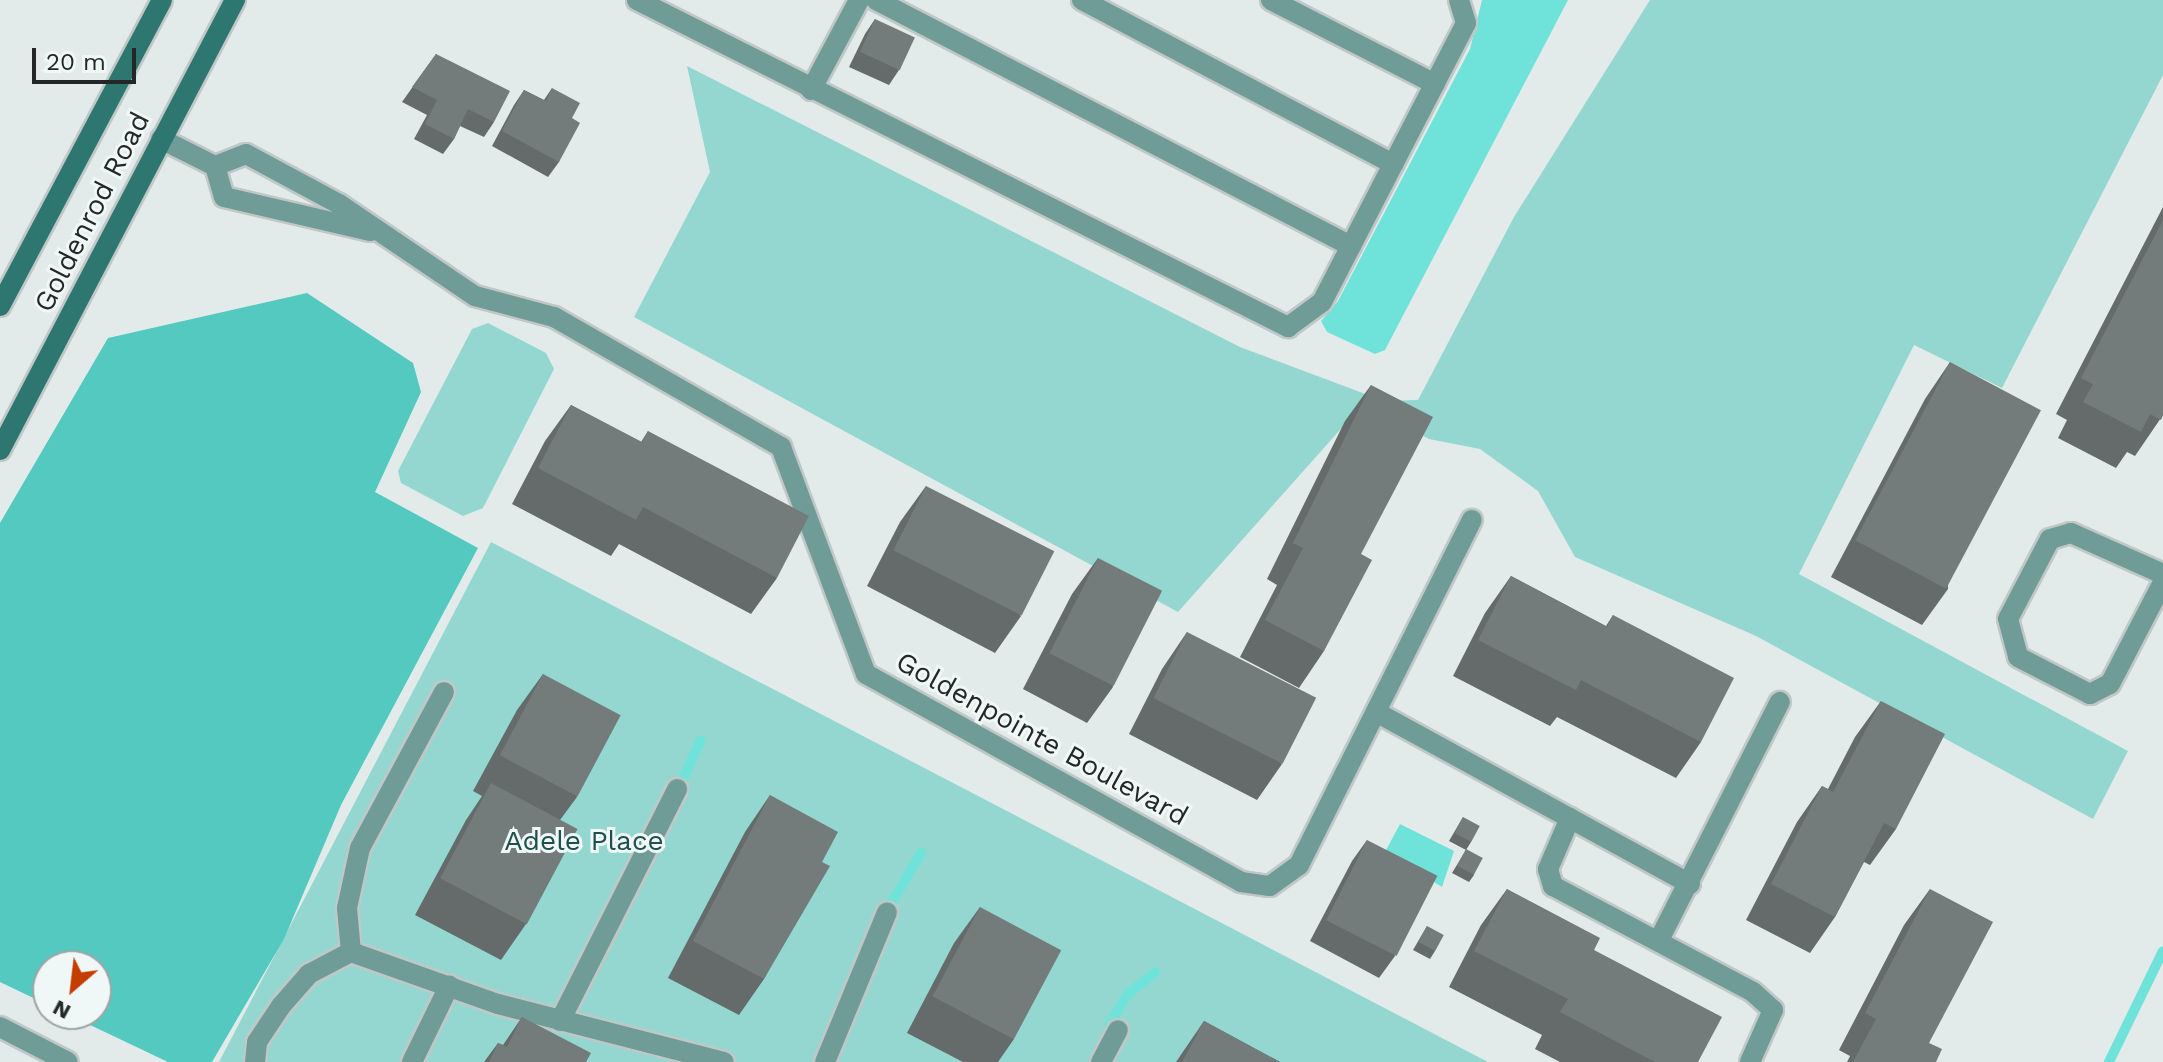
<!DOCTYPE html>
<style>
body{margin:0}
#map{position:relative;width:2163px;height:1062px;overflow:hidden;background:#e2ebea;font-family:"Work Sans",sans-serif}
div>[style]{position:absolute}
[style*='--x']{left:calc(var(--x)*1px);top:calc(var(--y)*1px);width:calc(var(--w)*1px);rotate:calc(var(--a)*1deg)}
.green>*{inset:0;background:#94d7d1}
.forest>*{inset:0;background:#53c9c0}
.water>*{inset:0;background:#6fe3d9}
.stream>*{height:10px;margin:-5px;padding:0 5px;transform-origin:5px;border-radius:5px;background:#6fe3d9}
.roads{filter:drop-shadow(2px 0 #c0c8c7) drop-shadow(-2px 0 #c0c8c7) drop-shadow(0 2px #c0c8c7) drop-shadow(0 -2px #c0c8c7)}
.lane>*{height:20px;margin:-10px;padding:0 10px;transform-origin:10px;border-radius:10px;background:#709c98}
.secondary>*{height:20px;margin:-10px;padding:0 10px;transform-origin:10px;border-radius:10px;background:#2e7771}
.wall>*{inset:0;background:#646b6a}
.building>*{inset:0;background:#747c7b;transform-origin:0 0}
span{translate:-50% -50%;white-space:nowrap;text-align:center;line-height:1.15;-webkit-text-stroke:6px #eff8f7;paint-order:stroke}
.street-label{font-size:28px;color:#242727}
.park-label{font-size:28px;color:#1e514d}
.north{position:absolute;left:32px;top:950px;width:80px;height:80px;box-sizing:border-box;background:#eff8f7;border:2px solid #9ea4a4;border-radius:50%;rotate:208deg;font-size:22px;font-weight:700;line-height:32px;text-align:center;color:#242727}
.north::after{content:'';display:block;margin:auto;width:28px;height:36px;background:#c53e01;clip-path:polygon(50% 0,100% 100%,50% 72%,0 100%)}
.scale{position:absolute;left:32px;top:48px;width:104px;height:36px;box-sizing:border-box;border:4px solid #242727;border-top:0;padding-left:10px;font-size:24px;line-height:28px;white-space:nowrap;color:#242727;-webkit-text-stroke:6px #eff8f7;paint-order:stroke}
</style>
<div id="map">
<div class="green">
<i style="clip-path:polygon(1650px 0,2163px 0,2163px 75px,2002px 388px,1914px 345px,1799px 574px,2128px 751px,2093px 819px,1756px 636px,1575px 557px,1538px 491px,1480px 449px,1429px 439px,1363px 404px,1178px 612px,634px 317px,710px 172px,687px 66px,1240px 347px,1384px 401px,1418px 400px,1514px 217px)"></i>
<i style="clip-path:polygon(488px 323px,546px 353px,554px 369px,483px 508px,463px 516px,401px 483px,398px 471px,472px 329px)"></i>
<i style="clip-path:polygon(491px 542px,1488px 1062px,219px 1062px)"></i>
</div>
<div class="forest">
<i style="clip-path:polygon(307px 293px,413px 363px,421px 392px,375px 492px,478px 548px,341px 805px,284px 939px,212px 1062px,168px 1062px,67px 1014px,96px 1014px,96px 966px,48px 966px,48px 1005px,0 982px,0 523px,108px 338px)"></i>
</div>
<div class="water">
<i style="clip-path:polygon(1482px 0,1568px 0,1385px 350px,1375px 354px,1327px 332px,1321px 321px,1338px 301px,1470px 49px)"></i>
<i style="clip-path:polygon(1400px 824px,1454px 851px,1442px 887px,1385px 852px)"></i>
</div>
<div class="stream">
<i style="--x:681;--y:783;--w:47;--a:-65.1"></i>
<i style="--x:892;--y:902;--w:57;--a:-59.4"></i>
<i style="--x:1109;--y:1025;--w:35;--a:-59"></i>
<i style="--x:1127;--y:995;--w:36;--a:-39"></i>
<i style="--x:2109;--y:1062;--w:123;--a:-64.1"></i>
</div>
<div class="roads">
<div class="lane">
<i style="--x:637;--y:0;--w:729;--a:26.67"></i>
<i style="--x:1288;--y:327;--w:42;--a:-36.3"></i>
<i style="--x:1322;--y:302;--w:314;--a:-62.7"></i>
<i style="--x:1466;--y:23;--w:24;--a:-107"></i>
<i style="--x:876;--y:0;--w:535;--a:27.38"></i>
<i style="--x:1082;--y:0;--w:352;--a:27.8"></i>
<i style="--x:1271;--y:0;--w:184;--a:27.1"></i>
<i style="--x:811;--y:90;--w:102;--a:-61.9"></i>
<i style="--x:161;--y:139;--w:60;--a:26.6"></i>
<i style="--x:215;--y:166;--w:32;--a:74"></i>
<i style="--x:224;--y:197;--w:150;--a:13.1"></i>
<i style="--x:215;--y:166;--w:33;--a:-21"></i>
<i style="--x:246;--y:154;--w:106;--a:28.3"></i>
<i style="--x:339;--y:204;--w:164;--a:34.1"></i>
<i style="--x:475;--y:296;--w:82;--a:14.9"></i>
<i style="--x:554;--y:317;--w:262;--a:29.8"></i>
<i style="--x:781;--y:447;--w:242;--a:69.5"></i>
<i style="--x:866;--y:674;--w:429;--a:29"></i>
<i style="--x:1241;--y:882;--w:29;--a:8"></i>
<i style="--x:1270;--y:886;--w:36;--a:-36"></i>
<i style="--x:1299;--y:865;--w:386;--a:-63.4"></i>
<i style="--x:2163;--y:574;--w:101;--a:-156"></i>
<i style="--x:2071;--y:533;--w:22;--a:164"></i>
<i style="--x:2050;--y:539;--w:90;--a:117.7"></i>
<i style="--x:2008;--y:619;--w:39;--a:75"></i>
<i style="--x:2018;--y:657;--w:81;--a:27.2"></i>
<i style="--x:2090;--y:694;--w:22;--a:-27"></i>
<i style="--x:2110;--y:684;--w:115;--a:-62.5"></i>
<i style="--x:1376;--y:712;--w:358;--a:28.7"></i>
<i style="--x:1570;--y:818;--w:56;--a:113.3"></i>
<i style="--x:1548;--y:869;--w:18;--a:74"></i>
<i style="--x:1553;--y:886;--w:226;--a:27.9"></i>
<i style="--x:1753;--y:992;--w:27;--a:42"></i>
<i style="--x:1773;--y:1010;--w:57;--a:113.9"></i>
<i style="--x:1659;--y:940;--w:267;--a:-63.1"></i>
<i style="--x:351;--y:952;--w:44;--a:-95.2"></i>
<i style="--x:347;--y:908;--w:61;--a:-77.8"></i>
<i style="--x:360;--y:848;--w:177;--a:-61.7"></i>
<i style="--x:560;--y:1021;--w:260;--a:-63.2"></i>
<i style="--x:0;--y:1027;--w:76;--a:27.2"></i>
<i style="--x:255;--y:1062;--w:20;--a:-84"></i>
<i style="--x:257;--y:1042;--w:43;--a:-56.3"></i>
<i style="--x:281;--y:1006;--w:43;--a:-48.8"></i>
<i style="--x:309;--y:974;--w:47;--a:-27.6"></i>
<i style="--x:351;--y:952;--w:156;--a:19.5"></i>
<i style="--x:498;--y:1004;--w:233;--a:14.4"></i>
<i style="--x:412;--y:1062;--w:85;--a:-64"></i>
<i style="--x:825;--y:1062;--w:162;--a:-67.5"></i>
<i style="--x:1101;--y:1062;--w:36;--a:-62"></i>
</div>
<div class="secondary">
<i style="--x:0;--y:306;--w:346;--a:-62.1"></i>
<i style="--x:0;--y:450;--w:508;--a:-62.43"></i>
</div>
</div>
<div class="wall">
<i style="clip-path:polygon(875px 19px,899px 70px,889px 85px,849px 67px,865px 34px)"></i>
<i style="clip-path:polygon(436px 54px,494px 122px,484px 137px,460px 126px,454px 139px,443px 154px,414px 139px,427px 115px,402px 102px)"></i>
<i style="clip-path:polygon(552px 88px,572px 118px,559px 162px,548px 177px,492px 146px,514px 105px,524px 90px,544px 100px)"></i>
<i style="clip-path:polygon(2163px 207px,2163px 415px,2135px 456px,2127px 452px,2116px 468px,2058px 438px,2067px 420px,2056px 414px)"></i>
<i style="clip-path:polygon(1950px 362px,1948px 589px,1922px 625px,1831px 577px,1925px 399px)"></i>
<i style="clip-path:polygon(1371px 385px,1361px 554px,1324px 651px,1299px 688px,1240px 657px,1277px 585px,1267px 579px,1345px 421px)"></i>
<i style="clip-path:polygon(571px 405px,641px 442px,648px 431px,777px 578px,751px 614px,619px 544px,611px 556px,512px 504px,545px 441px)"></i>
<i style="clip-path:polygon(926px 486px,1021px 616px,995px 653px,867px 586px,900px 522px)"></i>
<i style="clip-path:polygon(1098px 558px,1113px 687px,1087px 723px,1023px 689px,1072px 594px)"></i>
<i style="clip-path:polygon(1511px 576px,1606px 626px,1613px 615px,1701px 742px,1676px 778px,1557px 717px,1550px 726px,1453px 676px,1485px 613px)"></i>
<i style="clip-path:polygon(1187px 632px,1282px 764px,1257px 800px,1129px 734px,1162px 669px)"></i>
<i style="clip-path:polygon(543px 674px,577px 797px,560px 820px,526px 924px,501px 960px,415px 915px,466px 820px,482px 796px,473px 791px,517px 710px)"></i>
<i style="clip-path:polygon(1881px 701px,1896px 829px,1870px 865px,1864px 862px,1835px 917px,1810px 953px,1746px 920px,1797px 822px,1822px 786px,1828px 789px,1855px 737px)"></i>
<i style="clip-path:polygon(770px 795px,822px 862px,764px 979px,739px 1015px,668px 978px,745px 832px)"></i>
<i style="clip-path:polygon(1463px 817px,1471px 842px,1466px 850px,1474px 875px,1469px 882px,1452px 873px,1466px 850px,1449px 841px)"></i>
<i style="clip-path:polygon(1367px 840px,1395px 956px,1379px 978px,1310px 941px,1352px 861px)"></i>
<i style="clip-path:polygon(1507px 889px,1594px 950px,1698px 1062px,1560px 1062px,1535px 1049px,1542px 1035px,1449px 987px,1481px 925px)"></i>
<i style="clip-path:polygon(1930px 889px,1929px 1043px,1936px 1062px,1847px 1062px,1850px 1056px,1839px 1050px,1904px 925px)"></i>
<i style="clip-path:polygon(980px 907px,1014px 1039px,998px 1062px,963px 1062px,907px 1033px,954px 943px)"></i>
<i style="clip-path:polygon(1427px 926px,1435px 951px,1430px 959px,1413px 950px)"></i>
<i style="clip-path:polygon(522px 1017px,586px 1062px,484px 1062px,498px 1043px,503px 1045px)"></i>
<i style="clip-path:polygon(1204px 1021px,1280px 1062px,1176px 1062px)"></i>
</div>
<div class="building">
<i style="left:875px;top:19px;width:44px;height:36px;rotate:25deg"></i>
<i style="clip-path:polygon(436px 54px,510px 91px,494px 122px,468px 109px,454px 139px,425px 124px,437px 100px,412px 87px)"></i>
<i style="clip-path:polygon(552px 88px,580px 103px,572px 118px,580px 123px,559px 162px,502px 131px,524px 90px,546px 101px)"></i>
<i style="clip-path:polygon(2163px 220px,2163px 415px,2161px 420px,2150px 414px,2141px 432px,2083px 402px,2093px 384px,2081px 378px)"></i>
<i style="left:1950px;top:362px;width:103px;height:202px;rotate:28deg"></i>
<i style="clip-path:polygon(1371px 385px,1433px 417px,1361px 554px,1372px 560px,1324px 651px,1265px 620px,1303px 548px,1293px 543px)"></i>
<i style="clip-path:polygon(571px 405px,642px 442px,648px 431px,809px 516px,777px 578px,643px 507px,636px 520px,538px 468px)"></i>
<i style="left:926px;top:486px;width:144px;height:72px;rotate:27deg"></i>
<i style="left:1098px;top:558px;width:72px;height:107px;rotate:27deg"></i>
<i style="clip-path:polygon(1511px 576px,1607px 627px,1613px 615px,1734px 678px,1701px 742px,1581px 680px,1576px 690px,1478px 640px)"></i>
<i style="left:1187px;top:632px;width:145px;height:74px;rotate:27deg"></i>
<i style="left:543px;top:674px;width:88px;height:92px;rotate:28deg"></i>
<i style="clip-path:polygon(1881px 701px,1945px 734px,1896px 829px,1884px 823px,1835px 917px,1771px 884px,1822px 786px,1833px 792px)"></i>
<i style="left:491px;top:783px;width:98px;height:108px;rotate:28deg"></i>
<i style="clip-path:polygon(770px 795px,838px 832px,822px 862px,830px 866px,764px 979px,693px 941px)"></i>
<i style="left:1463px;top:817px;width:19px;height:18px;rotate:28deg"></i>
<i style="left:1367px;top:840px;width:79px;height:90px;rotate:27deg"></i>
<i style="left:1466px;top:849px;width:19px;height:19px;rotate:28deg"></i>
<i style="clip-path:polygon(1507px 889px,1600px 938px,1594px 950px,1722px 1017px,1698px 1062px,1655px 1062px,1560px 1012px,1568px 999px,1474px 951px)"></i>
<i style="clip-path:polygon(1930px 889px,1993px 922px,1929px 1043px,1942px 1049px,1936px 1062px,1853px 1062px,1876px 1019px,1865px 1013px)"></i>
<i style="left:980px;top:907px;width:92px;height:101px;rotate:28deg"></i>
<i style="left:1427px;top:926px;width:19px;height:18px;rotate:28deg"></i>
<i style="clip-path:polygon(522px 1017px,591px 1053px,586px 1062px,489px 1062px,498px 1043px,507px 1047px)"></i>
<i style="clip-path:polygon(1204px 1021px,1280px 1062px,1182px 1062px)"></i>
</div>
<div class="street-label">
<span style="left:92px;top:212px;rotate:-63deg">Goldenrod Road</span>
<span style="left:1042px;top:739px;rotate:29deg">Goldenpointe Boulevard</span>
</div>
<div class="park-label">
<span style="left:584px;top:841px">Adele Place</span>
</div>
<div class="north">N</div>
<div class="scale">20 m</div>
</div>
